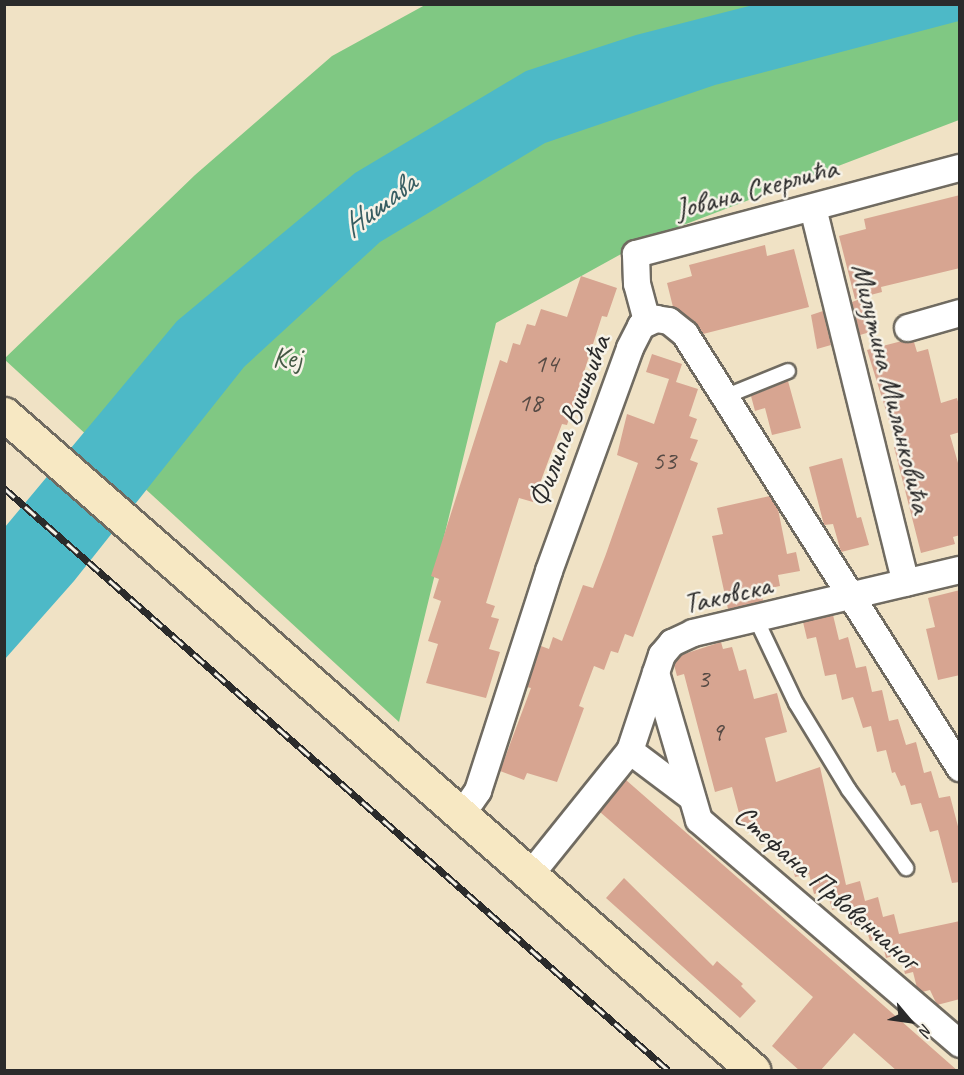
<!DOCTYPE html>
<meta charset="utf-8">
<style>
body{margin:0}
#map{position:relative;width:964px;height:1075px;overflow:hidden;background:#f0e2c5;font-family:Caveat,sans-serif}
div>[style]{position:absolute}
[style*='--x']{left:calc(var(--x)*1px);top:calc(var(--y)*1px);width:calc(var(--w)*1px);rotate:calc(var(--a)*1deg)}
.green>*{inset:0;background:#80c883}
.water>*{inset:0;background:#4db9c7}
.building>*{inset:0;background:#d7a591}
.roads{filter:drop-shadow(2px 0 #706b61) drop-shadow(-2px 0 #706b61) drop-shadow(0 2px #706b61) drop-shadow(0 -2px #706b61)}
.lane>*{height:14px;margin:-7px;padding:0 7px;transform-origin:7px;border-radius:7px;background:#fff}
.street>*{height:26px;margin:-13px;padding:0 13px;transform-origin:13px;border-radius:13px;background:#fff}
.secondary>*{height:33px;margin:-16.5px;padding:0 16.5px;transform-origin:16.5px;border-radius:16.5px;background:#f7e8c3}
.rail>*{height:7px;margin-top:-3.5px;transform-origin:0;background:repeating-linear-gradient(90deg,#f7f3e8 0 14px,#2b2b2b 0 28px);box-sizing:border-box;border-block:2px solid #2b2b2b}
span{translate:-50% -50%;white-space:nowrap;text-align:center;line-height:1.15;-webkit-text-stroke:5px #f7f3e8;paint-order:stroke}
.number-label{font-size:27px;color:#564a44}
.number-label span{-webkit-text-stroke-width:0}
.street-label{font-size:30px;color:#2b2b2b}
.park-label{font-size:30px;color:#445a45}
.water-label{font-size:32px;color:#375d62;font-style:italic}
.frame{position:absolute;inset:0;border:6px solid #2b2b2b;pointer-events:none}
.north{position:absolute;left:880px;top:991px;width:60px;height:60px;-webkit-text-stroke:4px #f7f3e8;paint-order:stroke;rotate:119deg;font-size:16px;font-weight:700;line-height:24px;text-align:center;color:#2b2b2b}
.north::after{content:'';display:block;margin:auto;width:21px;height:27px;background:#2b2b2b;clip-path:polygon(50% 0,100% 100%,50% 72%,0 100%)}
</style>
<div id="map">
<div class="green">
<i style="clip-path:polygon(425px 5px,959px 5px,959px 120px,652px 237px,496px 323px,399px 722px,4px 359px,195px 175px,332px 56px)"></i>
</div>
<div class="water">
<i style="clip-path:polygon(753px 5px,959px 5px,959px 21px,715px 85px,545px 143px,380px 242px,244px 367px,74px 581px,5px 659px,5px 527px,177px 321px,355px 173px,526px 71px,636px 35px)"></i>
</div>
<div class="building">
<i style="clip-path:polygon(960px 195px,960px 268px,881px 287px,882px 292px,855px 299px,839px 236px,866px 229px,864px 219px)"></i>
<i style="clip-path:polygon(765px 245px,767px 256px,794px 249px,809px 307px,703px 334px,695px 323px,673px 307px,667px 283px,692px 276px,689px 265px)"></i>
<i style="clip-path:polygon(581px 276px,617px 288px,607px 317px,602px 316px,567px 425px,562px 424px,533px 502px,519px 498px,507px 536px,486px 603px,495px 606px,491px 617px,499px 619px,489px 649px,500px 652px,486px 698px,426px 683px,438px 644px,428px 641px,441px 601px,433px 598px,439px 579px,431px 576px,500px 360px,507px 363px,513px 343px,520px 345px,527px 324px,535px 326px,541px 309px,567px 317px)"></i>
<i style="clip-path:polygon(860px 299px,870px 332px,860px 335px,852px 302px)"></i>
<i style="clip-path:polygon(823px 311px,831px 345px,817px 349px,811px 315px)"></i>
<i style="clip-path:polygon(902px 341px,914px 342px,917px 352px,928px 349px,941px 403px,957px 398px,960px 409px,960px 432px,950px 435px,960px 470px,960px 535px,953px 537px,955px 544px,921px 553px,894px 447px,897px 446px,867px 350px)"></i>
<i style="clip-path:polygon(652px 354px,682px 364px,676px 382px,698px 389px,689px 416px,697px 419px,690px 438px,698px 440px,690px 460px,698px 463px,633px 637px,625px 634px,618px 653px,611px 651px,604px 670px,594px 666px,579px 706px,584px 708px,557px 782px,527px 773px,524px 780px,500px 771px,531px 688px,527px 687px,541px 646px,549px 649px,553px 637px,562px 641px,583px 585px,593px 588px,606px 554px,638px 463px,617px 455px,627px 414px,654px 424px,669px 379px,646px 372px)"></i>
<i style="clip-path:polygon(788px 381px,801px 428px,772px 435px,765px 408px,755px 411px,751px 396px)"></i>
<i style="clip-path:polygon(842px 458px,857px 518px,861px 517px,869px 545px,841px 552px,833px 524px,824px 525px,809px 467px)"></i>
<i style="clip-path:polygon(770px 496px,778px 509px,787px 554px,796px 552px,800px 571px,778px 575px,780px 586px,761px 590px,763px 601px,728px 609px,712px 536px,723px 534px,717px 508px)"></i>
<i style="clip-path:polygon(960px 590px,960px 675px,938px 680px,926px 629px,935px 627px,928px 598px)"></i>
<i style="clip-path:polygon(833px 615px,839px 640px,848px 637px,856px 668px,866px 666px,872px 692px,882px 690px,889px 721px,898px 719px,906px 745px,916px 742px,924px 773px,931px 771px,939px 798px,950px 796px,960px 834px,960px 882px,952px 883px,938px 830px,930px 832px,921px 803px,911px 805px,905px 785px,901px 786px,895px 772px,892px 773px,886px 750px,877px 752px,871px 726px,863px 728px,853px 697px,842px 700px,836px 674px,825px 676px,816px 637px,807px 639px,803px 622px)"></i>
<i style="clip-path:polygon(721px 642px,723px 649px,732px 647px,739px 671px,746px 669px,754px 699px,777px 693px,787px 732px,765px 738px,776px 782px,820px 767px,846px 885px,860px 881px,865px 901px,878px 897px,883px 917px,894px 914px,899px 934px,960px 921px,960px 999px,937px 1005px,930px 990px,922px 992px,917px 988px,913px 972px,905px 974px,900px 954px,886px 958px,881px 938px,870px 941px,864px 922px,851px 925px,846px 906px,832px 910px,827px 890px,814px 894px,809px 874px,795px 877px,790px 858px,779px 861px,774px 841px,761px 845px,756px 824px,743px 828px,732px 787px,715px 792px,684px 674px,677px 676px,674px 665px,681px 655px)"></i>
<i style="clip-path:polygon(626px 780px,850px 976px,958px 1071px,897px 1071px,854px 1033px,820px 1071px,800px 1071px,772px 1046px,813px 997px,600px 812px)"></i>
<i style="clip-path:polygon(624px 878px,713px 966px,717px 961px,743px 984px,741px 986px,756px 1001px,740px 1018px,606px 898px)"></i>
</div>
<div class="roads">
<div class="lane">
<i style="--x:724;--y:397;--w:69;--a:-22.1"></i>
<i style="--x:757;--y:621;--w:91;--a:64.6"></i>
<i style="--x:796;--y:703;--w:102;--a:58.7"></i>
<i style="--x:849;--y:790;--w:97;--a:53.8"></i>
</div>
<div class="street">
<i style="--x:813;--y:208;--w:386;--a:76.1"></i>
<i style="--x:647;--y:321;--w:38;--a:-105"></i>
<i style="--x:637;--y:284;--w:30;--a:-92"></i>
<i style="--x:636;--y:254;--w:335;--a:-14.9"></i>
<i style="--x:908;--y:328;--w:54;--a:-16.1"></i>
<i style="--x:656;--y:673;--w:153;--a:73.7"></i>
<i style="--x:699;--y:820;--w:344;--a:40.6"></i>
<i style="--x:630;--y:751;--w:75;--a:36.9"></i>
<i style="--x:462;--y:814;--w:28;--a:-55"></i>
<i style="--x:478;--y:791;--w:231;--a:-72.1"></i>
<i style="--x:549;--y:571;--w:237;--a:-70"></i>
<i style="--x:630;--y:348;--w:25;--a:-63"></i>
<i style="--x:641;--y:326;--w:17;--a:-25"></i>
<i style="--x:656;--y:319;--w:13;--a:9"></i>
<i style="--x:669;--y:321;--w:21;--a:39"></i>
<i style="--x:685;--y:334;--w:514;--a:57.64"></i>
<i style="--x:531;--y:874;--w:158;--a:-51.2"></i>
<i style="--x:630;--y:751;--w:101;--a:-71.6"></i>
<i style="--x:662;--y:655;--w:16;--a:-50"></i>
<i style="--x:672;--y:643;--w:23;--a:-25"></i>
<i style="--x:693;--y:633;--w:274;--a:-13.3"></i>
</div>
<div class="secondary">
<i style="--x:4;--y:414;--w:996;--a:41.21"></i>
</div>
</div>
<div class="rail">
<i style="--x:4;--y:488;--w:883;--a:41.23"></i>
</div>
<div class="number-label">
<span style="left:546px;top:364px">14</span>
<span style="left:530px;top:403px">18</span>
<span style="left:664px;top:461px">53</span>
<span style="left:703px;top:679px">3</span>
<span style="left:717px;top:732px">9</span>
</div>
<div class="street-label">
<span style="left:756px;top:188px;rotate:-15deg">Јована Скерлића</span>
<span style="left:892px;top:388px;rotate:76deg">Милутина Миланковића</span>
<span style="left:569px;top:421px;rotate:-69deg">Филипа Вишњића</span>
<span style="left:727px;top:594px;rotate:-13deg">Таковска</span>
<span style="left:827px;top:887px;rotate:41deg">Стефана Првовенчаног</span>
</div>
<div class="park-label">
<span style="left:287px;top:357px">Кеј</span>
</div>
<div class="water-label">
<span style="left:379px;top:205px;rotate:-37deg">Нишава</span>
</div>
<div class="frame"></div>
<div class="north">N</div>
</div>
